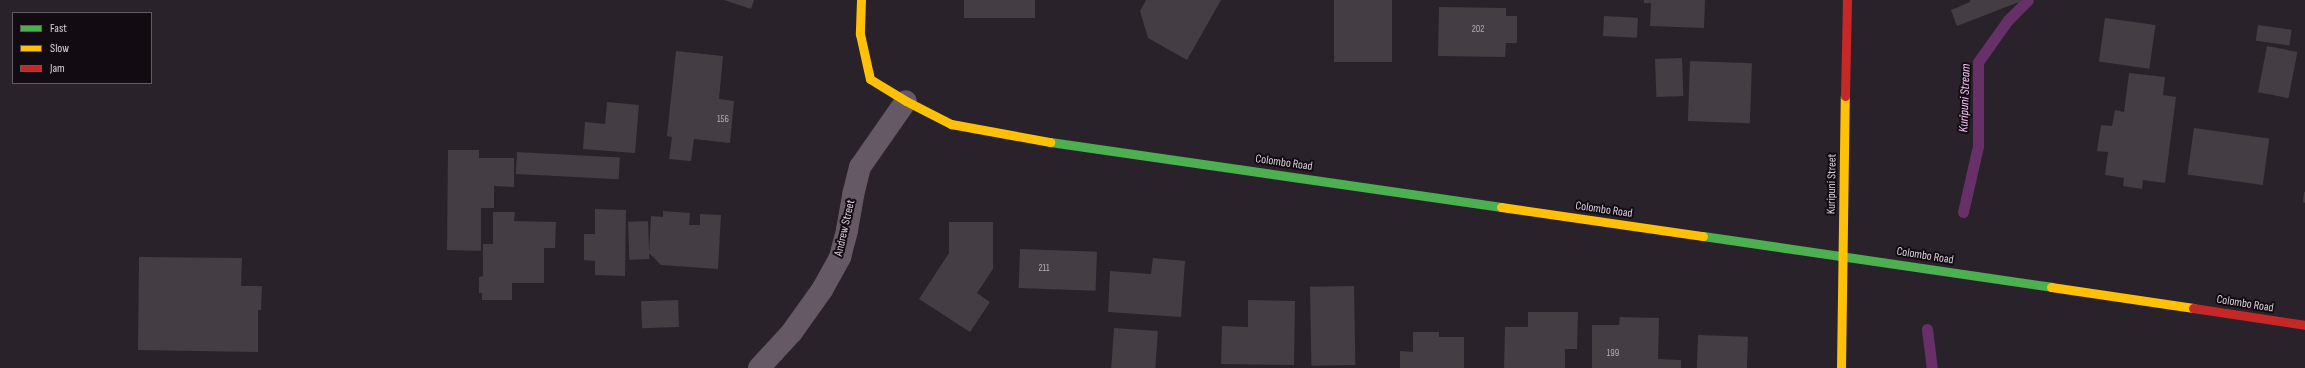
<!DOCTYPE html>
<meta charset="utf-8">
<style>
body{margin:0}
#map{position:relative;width:2305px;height:368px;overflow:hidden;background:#2a222a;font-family:"Sofia Sans Condensed",sans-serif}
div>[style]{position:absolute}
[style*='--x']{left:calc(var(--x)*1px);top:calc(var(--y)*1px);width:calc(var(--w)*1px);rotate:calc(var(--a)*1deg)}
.stream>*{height:11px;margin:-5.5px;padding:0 5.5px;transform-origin:5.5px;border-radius:5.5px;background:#673069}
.building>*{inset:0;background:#443d44;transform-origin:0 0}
.street>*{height:22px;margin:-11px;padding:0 11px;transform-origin:11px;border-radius:11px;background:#665966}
.fast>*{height:9px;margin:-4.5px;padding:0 4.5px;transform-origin:4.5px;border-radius:4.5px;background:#4caf50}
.slow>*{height:9px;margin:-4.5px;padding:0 4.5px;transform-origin:4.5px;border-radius:4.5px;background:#ffc107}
.jam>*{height:9px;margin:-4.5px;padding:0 4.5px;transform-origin:4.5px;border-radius:4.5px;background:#c62828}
span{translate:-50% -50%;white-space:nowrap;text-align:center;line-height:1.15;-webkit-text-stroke:4px #120b12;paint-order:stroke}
.number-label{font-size:10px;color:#b6acb6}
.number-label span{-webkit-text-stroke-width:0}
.street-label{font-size:12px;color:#dcd1dc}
.water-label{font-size:13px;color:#f5c1f5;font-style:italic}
.legend{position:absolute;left:12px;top:12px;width:140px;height:72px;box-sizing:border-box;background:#120b12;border:1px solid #635a63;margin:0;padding:5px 7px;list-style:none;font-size:12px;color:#dcd1dc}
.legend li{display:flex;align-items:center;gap:8px;height:20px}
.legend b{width:20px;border:1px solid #635a63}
</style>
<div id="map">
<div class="stream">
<i style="--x:1963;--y:212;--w:68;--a:-77.2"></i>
<i style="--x:1978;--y:146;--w:84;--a:-90"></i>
<i style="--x:1978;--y:62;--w:52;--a:-54.5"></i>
<i style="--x:2008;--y:20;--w:28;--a:-45"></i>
<i style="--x:1927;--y:329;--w:39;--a:83"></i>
</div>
<div class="building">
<i style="clip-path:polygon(724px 0,754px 0,751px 9px)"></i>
<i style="left:964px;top:0;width:71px;height:18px"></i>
<i style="clip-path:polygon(1146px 0,1221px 0,1187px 60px,1148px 38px,1140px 11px)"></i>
<i style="left:1334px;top:0;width:58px;height:62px"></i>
<i style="clip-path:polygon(1644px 0,1705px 0,1704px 28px,1650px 26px,1651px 3px,1644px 3px)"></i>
<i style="clip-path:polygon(1970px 0,2024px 0,1957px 26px,1951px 10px,1970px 2px)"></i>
<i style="clip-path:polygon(1439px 7px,1506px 8px,1506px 16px,1517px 16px,1517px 43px,1506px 43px,1505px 57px,1438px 56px)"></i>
<i style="left:1604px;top:16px;width:34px;height:20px;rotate:3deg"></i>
<i style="left:2105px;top:18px;width:51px;height:44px;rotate:8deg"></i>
<i style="left:2258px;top:25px;width:34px;height:16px;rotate:8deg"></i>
<i style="left:2267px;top:46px;width:31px;height:47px;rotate:11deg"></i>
<i style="clip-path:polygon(676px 51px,723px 56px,719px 99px,734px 101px,730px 143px,694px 139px,691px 161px,669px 159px,672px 137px,667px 136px)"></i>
<i style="left:1682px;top:58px;width:38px;height:27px;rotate:88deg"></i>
<i style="left:1690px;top:61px;width:62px;height:60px;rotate:2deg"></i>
<i style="clip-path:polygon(2129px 73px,2165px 77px,2163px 95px,2176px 97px,2165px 183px,2143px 180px,2142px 189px,2123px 186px,2124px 178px,2105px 175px,2108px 152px,2097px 151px,2101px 125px,2112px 126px,2115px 110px,2124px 112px)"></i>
<i style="clip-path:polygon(607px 102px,639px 105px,635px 153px,583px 149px,585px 122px,605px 124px)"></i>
<i style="left:2194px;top:128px;width:76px;height:47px;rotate:8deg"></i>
<i style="clip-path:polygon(448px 150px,479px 150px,479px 158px,514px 158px,514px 187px,494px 186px,494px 208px,481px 208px,481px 251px,447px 250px)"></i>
<i style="left:517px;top:152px;width:103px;height:22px;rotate:3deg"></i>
<i style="clip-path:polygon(2304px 192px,2305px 192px,2305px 203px,2303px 202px)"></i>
<i style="clip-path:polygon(595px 209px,626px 210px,625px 276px,595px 275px,595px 261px,584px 260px,584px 234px,595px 234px)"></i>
<i style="clip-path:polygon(663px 211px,690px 213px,689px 225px,700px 225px,700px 214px,721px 215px,718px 269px,661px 265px,649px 253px,651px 216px,663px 217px)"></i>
<i style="clip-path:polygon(493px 212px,515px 212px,514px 221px,556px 222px,555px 248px,544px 248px,544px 283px,512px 283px,512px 300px,482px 300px,482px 293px,479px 293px,479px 277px,483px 276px,483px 244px,493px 244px)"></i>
<i style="left:648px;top:221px;width:38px;height:20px;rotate:88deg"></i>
<i style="clip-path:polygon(949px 222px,993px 222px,993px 269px,977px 293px,990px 302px,970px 332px,919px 299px,949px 253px)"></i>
<i style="left:1020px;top:249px;width:77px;height:39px;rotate:2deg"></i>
<i style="clip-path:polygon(139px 257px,242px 258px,241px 286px,262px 286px,261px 310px,258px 310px,258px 352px,138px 350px)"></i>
<i style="clip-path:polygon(1153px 258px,1185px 261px,1181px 317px,1108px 312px,1110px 271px,1151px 274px)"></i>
<i style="left:1354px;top:286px;width:79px;height:44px;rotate:89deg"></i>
<i style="left:678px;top:300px;width:27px;height:37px;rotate:88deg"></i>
<i style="clip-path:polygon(1248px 300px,1295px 301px,1294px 365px,1221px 364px,1222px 326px,1248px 327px)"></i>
<i style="clip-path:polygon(1528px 312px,1578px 312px,1577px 349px,1565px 349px,1565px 368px,1504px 368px,1505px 327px,1528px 327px)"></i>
<i style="clip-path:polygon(1620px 317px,1659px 318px,1658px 359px,1681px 360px,1681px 368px,1592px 368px,1592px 325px,1619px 325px)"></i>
<i style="left:1114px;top:328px;width:44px;height:40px;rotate:4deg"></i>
<i style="clip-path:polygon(1413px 332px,1439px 332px,1439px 337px,1464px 337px,1464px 368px,1400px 368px,1400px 351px,1413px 352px)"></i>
<i style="left:1698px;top:335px;width:50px;height:33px;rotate:2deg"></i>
</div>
<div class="street">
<i style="--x:759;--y:368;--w:49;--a:-47.5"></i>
<i style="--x:792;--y:332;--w:52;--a:-54.5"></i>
<i style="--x:822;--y:290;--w:38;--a:-61"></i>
<i style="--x:840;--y:257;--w:28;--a:-75"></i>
<i style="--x:847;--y:230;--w:36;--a:-80"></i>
<i style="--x:853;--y:195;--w:29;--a:-76"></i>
<i style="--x:860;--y:167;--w:80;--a:-55.1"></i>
</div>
<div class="fast">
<i style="--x:1050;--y:142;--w:456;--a:8.2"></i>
<i style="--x:1703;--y:236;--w:352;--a:8.3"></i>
</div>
<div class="slow">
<i style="--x:861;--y:0;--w:34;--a:92"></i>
<i style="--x:860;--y:34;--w:46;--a:77.5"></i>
<i style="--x:870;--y:79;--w:42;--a:31.4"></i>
<i style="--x:906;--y:101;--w:51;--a:27.1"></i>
<i style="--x:951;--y:124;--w:101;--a:10.3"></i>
<i style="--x:1501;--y:207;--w:204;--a:8.2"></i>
<i style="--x:2051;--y:287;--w:144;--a:8.4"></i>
<i style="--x:1841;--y:368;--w:272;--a:-89.2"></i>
</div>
<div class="jam">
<i style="--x:1845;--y:96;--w:96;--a:-88.8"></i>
<i style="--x:2193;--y:308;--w:113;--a:8.6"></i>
</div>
<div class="number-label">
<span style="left:1478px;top:30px">202</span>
<span style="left:723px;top:120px">156</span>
<span style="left:1044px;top:269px">211</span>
<span style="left:1613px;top:354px">199</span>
</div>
<div class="street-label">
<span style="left:1284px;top:163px;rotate:8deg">Colombo Road</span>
<span style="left:1832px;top:184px;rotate:-89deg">Kuripuni Street</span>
<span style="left:1604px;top:210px;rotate:8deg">Colombo Road</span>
<span style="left:845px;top:228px;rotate:-77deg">Andrew Street</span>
<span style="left:1925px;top:256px;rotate:9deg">Colombo Road</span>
<span style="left:2245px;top:304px;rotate:9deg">Colombo Road</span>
</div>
<div class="water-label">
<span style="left:1965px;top:98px;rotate:-88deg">Kurīpuni Stream</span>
</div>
<ul class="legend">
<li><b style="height:5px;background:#4caf50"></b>Fast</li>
<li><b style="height:5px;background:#ffc107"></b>Slow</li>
<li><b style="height:5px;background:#c62828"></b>Jam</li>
</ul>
</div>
